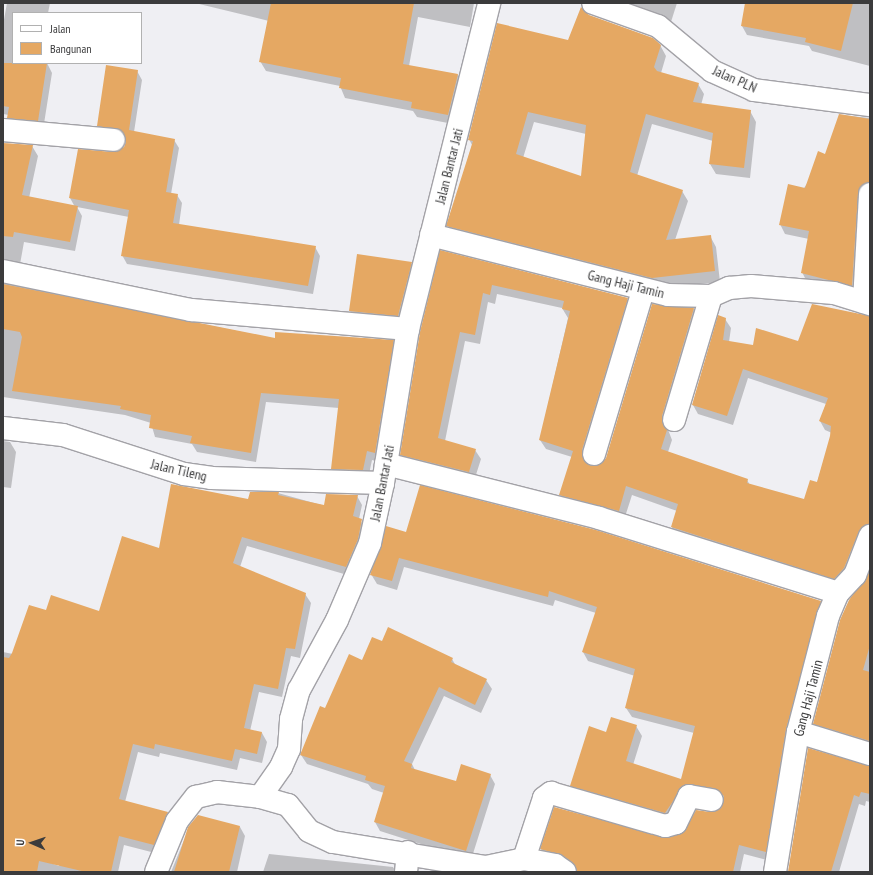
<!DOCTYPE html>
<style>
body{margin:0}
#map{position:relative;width:873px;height:875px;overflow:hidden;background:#efeff3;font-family:"PT Sans Narrow",sans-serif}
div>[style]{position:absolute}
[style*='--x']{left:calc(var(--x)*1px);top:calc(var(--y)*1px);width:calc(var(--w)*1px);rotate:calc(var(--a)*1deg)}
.shadow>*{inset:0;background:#0003}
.building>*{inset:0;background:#e5a863}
.roads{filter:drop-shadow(1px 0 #a3a2a7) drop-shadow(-1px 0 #a3a2a7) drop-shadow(0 1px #a3a2a7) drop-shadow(0 -1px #a3a2a7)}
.minor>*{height:22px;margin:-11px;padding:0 11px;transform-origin:11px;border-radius:11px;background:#fff}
.tertiary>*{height:22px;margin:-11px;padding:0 11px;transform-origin:11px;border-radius:11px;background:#fff}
span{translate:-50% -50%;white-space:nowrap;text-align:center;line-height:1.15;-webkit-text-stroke:3.5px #fff;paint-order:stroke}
.street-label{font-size:14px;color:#3b3b3c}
.frame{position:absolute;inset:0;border:4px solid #3b3b3c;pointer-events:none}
.legend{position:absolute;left:12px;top:12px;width:130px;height:52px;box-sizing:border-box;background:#fff;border:1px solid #b1b1b1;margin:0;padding:5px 7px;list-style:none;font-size:12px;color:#3b3b3c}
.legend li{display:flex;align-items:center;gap:8px;height:20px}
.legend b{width:20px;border:1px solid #b1b1b1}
.north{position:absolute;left:12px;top:823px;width:40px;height:40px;-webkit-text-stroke:3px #fff;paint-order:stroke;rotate:272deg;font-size:11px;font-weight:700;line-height:16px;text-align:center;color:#3b3b3c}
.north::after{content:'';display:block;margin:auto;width:14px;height:18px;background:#3b3b3c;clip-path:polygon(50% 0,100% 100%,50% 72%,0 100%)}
</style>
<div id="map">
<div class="shadow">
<i style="clip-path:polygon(7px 3px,50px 3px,48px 13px,13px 13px,13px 63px,47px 63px,52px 73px,43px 130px,14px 127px,9px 115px,3px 114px,3px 25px)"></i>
<i style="clip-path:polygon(195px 3px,474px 3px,470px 27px,418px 17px,409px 66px,458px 75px,463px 84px,453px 124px,417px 117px,413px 111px,345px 98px,340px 86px,266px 71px,260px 61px,269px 21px)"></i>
<i style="clip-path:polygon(610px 3px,677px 3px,670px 25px)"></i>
<i style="clip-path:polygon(748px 3px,870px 3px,870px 66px,812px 51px,809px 46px,747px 35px,742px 26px)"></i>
<i style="clip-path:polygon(evenodd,588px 16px,660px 45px,666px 56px,661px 73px,698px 84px,704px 94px,701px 105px,750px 111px,756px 122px,750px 178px,716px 174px,710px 164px,713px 141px,652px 124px,637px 176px,682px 191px,688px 201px,675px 240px,710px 236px,716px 247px,720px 282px,658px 288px,454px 236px,448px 226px,472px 145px,469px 139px,569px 41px,588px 16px,534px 122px,586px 134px,582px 178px,523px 158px,534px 122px)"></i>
<i style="clip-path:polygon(137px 71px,142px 80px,134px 132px,174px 140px,179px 148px,171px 194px,177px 195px,182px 203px,179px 225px,315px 247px,320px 256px,313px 294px,127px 264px,122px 255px,129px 217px,77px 207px,82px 216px,75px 251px,24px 242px,19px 270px,3px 269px,3px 144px,32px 146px,38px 156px,29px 198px,75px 207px,70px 198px,113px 153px,125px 148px,126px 138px,103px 134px,98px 126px)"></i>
<i style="clip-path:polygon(840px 115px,870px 118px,870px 192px,857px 294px,807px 282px,802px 272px,809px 239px,785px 234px,780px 224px,826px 155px)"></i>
<i style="clip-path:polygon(441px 252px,627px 299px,633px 308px,587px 460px,597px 467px,607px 458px,653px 305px,694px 309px,699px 318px,667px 427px,672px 440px,668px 452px,747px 480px,750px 485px,805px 500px,817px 483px,832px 433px,825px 430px,820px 421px,826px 404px,748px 378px,733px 425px,698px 414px,693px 405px,725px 319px,731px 328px,729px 342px,753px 346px,799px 342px,870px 316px,870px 535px,840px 588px,677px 537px,672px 527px,677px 511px,632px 495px,624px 520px,565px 504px,560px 495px,572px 457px,546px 449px,540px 440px,568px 318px,562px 308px,497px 294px,495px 304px,488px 302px,480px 344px,465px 341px,445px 441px,475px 450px,481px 459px,474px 481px,407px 464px,401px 455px)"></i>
<i style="clip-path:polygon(411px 263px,417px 273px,404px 325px,355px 320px,350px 311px)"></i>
<i style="clip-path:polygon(3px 283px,276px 339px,393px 341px,398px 351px,380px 462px,372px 460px,368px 479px,337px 478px,332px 469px,339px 408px,266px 402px,256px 462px,197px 452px,192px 444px,155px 437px,151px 423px,125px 415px,3px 397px)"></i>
<i style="clip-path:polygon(3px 441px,10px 442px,16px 452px,11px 488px,3px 487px)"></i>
<i style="clip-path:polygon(278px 493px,325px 506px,357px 496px,362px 505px,359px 519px,367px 529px,351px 576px,247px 546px,240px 567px,305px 594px,311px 603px,300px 658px,291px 656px,282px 697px,259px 692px,250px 731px,262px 733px,267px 742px,262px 763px,240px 758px,237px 770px,160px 753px,159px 757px,138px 752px,125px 802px,167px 813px,173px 822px,159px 854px,124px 845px,118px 872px,3px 872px,3px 846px,59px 866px,70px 838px,3px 809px,3px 652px,13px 654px,46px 611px,99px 612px,160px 549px,249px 501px)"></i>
<i style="clip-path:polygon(evenodd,407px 533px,820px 602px,826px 611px,771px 861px,744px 854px,740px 872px,577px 872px,568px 864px,547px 859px,541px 849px,668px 839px,685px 833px,723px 808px,724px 799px,697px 793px,670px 822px,577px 795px,571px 785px,607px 734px,636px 726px,642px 736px,633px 765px,682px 780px,694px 733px,632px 717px,626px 708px,635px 676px,588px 661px,583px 652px,596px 613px,555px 600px,553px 606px,404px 567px,397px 590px,377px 584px,371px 574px,407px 533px,696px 782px,687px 787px,687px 785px,696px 782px)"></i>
<i style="clip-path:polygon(870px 574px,870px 748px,820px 733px,814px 723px)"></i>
<i style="clip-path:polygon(383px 643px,452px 659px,456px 666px,486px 680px,492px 689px,481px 713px,444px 696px,412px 764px,415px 770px,456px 783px,490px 775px,495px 784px,471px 860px,380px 831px,375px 822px,384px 793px,372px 789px,368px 784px,307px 764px,301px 755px,326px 709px,362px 662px)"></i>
<i style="clip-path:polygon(870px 766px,870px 802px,866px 801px,865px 806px,859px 804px,839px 872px,789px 872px)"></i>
<i style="clip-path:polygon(240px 827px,245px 836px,237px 872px,171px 872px,189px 828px)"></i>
<i style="clip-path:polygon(269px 854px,393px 867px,396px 872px,263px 872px)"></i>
</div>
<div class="building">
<i style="clip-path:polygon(271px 3px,414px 3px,403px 64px,458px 74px,448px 115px,411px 108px,412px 102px,339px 88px,341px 78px,259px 62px)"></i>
<i style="clip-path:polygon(745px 3px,853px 3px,841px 51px,805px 42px,806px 38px,741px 26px)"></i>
<i style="clip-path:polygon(evenodd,581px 7px,589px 15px,653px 38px,661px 45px,654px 67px,657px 71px,699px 83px,693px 102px,751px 110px,744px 168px,709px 164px,713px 133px,646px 114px,630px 172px,683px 190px,666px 240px,711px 235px,715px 271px,652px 278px,446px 226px,473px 141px,468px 140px,497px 23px,568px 40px,581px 7px,528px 112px,586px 125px,581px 176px,516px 154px,528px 112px)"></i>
<i style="clip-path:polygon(3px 63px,47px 63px,38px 121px,7px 118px,9px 107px,3px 106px)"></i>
<i style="clip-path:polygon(106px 65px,138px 70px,129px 130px,175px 139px,166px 192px,178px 194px,173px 223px,316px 246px,308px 286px,121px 256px,129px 210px,69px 198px,78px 149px,113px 152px,124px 147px,126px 142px,121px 130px,97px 126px)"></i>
<i style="clip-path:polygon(839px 114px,870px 119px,870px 182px,860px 187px,858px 193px,852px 286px,801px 273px,809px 231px,779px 225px,788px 184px,805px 188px,818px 151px,825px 154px)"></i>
<i style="clip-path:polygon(3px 143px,33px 145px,22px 195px,78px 206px,70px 242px,14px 232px,13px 237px,3px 236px)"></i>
<i style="clip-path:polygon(440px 250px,628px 298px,582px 450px,585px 462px,591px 466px,602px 463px,606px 458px,652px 304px,694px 308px,662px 416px,667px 430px,661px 449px,748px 479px,747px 483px,804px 499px,810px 480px,817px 482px,830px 436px,831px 426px,819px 421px,828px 398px,743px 369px,727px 416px,692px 405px,718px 315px,726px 318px,723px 340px,753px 345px,756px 328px,798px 341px,812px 304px,870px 316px,870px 524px,859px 531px,844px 568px,834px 579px,671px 527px,678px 504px,626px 486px,619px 511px,559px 495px,573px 451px,539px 440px,570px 311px,562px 309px,564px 301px,492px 285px,490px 295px,483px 293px,475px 335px,460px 332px,438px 438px,476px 449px,469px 472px,400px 455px,420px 332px)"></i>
<i style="clip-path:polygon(357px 254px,412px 262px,398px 316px,349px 311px)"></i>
<i style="clip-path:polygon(3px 284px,275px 338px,275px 332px,394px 340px,375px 453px,367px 451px,363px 470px,331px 469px,339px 399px,261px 393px,251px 453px,190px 443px,192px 436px,149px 428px,151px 415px,120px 409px,121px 406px,12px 391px,22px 337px,20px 332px,3px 329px)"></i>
<i style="clip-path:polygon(171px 484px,248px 499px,250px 492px,279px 492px,278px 495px,324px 505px,326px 494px,358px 495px,353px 516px,362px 519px,358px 539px,346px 567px,242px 537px,233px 563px,306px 593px,295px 649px,286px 648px,278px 689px,254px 684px,244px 728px,262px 732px,257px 754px,235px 749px,232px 761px,155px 744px,154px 749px,133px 744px,119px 799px,168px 812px,154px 845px,119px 836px,111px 872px,86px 872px,39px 861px,37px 872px,3px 872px,3px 657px,9px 658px,12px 653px,29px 605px,46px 610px,51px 595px,99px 611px,122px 536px,159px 548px)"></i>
<i style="clip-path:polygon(420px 485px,596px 530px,821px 601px,786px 729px,766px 852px,739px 845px,733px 872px,577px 872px,572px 862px,562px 855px,540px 849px,554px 807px,668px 838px,684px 832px,696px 810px,710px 812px,721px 808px,724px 796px,714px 788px,684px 785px,665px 813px,570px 786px,589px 726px,606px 732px,611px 717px,637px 725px,626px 761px,681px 779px,695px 726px,625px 708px,635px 669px,582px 652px,597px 607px,549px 591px,548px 597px,399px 558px,392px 581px,370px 575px,386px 526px,406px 532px)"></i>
<i style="clip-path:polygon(870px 571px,870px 645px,863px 670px,870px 672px,870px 741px,813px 724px,840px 620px,849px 600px)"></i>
<i style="clip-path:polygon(388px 627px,453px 658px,451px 662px,487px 679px,475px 705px,439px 687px,404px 761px,412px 764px,411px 768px,456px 781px,461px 764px,491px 774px,466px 851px,374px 822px,385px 786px,365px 780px,366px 776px,300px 755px,320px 706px,325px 708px,349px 654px,362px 660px,372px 637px,382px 641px)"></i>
<i style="clip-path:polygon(808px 748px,870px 766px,870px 794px,861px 792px,859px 797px,854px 795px,831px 872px,788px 872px)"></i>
<i style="clip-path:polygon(198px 815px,240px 826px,229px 872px,174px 872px,188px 827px)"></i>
</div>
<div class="roads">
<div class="minor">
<i style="--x:593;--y:3;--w:69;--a:19.5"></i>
<i style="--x:658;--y:26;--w:70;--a:39.8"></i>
<i style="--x:712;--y:71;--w:46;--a:24.3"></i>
<i style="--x:754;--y:90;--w:117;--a:7.4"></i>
<i style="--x:3;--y:130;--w:111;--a:5.1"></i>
<i style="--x:431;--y:235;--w:244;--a:14.2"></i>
<i style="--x:668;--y:295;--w:43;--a:1.3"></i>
<i style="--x:711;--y:296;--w:20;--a:-24"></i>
<i style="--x:729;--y:288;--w:22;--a:-5"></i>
<i style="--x:751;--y:286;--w:83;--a:4.8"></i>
<i style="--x:834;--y:293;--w:38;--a:17"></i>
<i style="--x:3;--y:271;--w:192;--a:11.7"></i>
<i style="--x:191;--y:310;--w:218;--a:5"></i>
<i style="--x:864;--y:302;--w:108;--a:-86.8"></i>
<i style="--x:674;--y:420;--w:129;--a:-73.4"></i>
<i style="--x:3;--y:428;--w:60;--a:6.7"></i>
<i style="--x:63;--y:435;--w:127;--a:17.9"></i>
<i style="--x:184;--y:474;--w:27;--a:8"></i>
<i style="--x:211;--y:478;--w:172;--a:1.7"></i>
<i style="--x:594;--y:454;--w:170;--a:-73.3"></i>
<i style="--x:386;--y:464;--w:220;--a:14.2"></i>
<i style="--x:599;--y:518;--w:250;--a:17.4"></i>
<i style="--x:798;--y:732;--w:75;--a:17"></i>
<i style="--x:260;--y:797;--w:29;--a:16"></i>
<i style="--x:288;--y:805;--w:33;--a:51"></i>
<i style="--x:309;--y:831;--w:26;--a:25"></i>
<i style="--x:333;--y:842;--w:155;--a:9.3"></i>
<i style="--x:486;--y:867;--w:39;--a:-12"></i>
<i style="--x:524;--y:859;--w:32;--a:11"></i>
<i style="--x:555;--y:865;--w:12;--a:35"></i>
<i style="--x:524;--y:859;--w:64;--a:-71.8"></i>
<i style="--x:544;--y:798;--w:9;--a:-36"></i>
<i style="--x:551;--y:793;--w:119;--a:16.1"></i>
<i style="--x:665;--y:826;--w:11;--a:-15"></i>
<i style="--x:676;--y:823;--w:30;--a:-64"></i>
<i style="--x:689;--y:796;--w:23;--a:10"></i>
<i style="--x:406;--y:872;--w:20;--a:-84"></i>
<i style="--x:775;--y:872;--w:142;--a:-80.7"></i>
<i style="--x:798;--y:732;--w:120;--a:-75.5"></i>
<i style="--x:828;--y:616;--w:25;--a:-67"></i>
<i style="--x:838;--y:593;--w:25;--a:-47"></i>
<i style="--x:855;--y:575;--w:42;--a:-69"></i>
</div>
<div class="tertiary">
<i style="--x:156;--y:872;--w:55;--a:-67.6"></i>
<i style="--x:177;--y:821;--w:31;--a:-52"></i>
<i style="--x:196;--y:797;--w:22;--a:-13"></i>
<i style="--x:217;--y:792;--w:43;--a:6.6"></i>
<i style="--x:260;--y:797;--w:37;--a:-55"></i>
<i style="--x:281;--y:767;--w:20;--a:-66"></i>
<i style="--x:289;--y:749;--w:30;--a:-86"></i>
<i style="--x:291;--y:719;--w:30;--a:-75"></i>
<i style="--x:299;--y:690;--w:80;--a:-61.5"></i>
<i style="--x:337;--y:620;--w:84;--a:-66.8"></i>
<i style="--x:370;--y:543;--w:61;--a:-77.8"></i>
<i style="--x:383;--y:483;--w:156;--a:-80.8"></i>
<i style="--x:408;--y:329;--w:336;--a:-76"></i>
</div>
</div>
<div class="street-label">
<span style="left:735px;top:79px;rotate:24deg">Jalan PLN</span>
<span style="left:449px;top:166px;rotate:-76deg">Jalan Bantar Jati</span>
<span style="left:626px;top:284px;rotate:14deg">Gang Haji Tamin</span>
<span style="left:179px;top:470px;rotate:13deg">Jalan Tileng</span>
<span style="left:382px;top:483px;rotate:-79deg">Jalan Bantar Jati</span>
<span style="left:808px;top:698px;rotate:-75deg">Gang Haji Tamin</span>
</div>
<div class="frame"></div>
<ul class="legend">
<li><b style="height:5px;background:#fff"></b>Jalan</li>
<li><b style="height:11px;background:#e5a863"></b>Bangunan</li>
</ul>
<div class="north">U</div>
</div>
